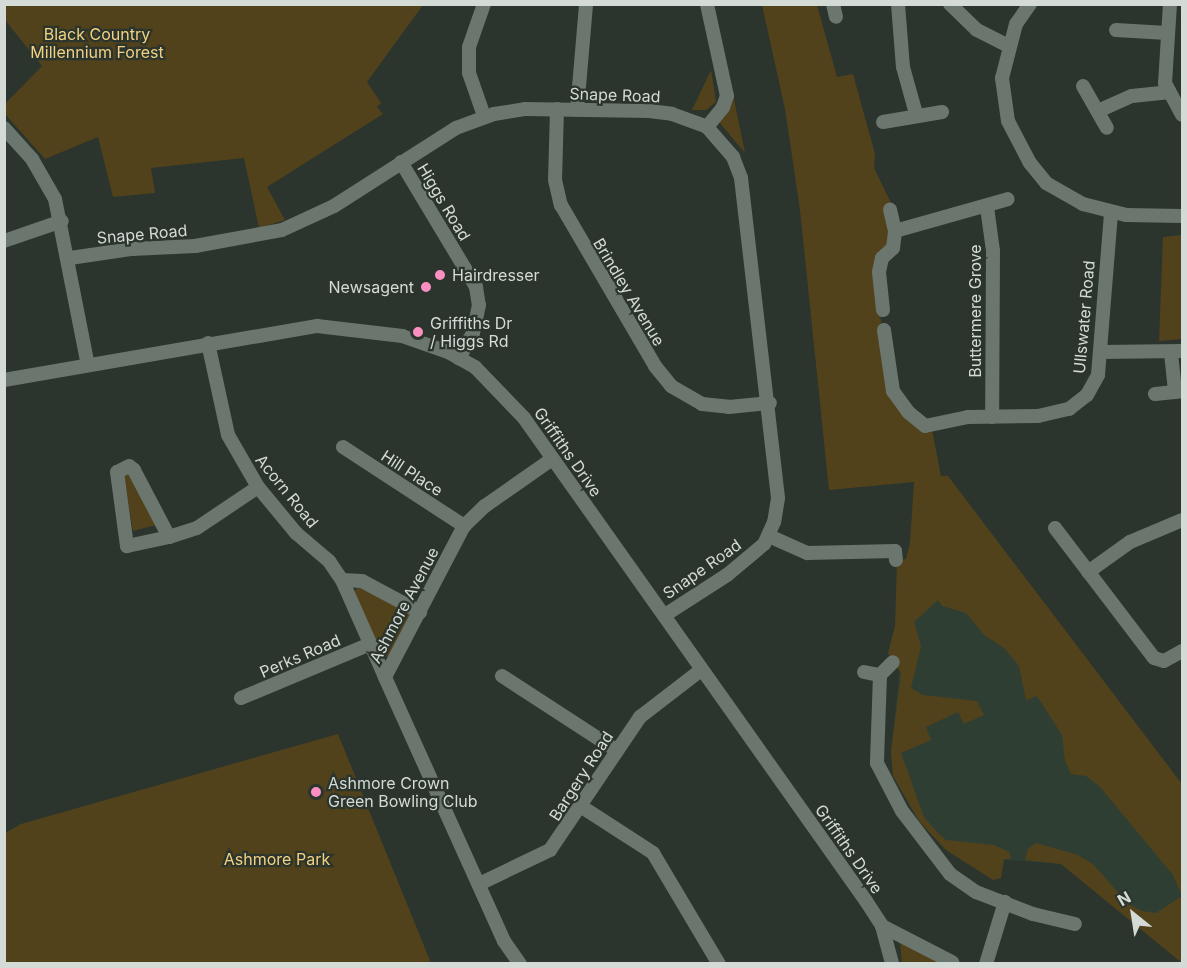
<!DOCTYPE html>
<style>
body{margin:0}
#map{position:relative;width:1187px;height:968px;overflow:hidden;background:#2b342d;font-family:Inter,sans-serif}
div>[style]{position:absolute}
[style*='--x']{left:calc(var(--x)*1px);top:calc(var(--y)*1px);width:calc(var(--w)*1px);rotate:calc(var(--a)*1deg)}
.built>*{inset:0;background:#2f3e33}
.green>*{inset:0;background:#51421c}
.minor>*{height:14px;margin:-7px;padding:0 7px;transform-origin:7px;border-radius:7px;background:#6b766e}
.dots>*{width:16px;height:16px;translate:-50% -50%;box-sizing:border-box;border:3px solid #2b342d;border-radius:50%}
span{translate:-50% -50%;white-space:nowrap;text-align:center;line-height:1.15;-webkit-text-stroke:4.5px #2b342d;paint-order:stroke}
.park-label{font-size:16px;color:#f2d180}
.street-label{font-size:16px;color:#d4dad5}
.poi-label{font-size:16px;color:#d4dad5}
.left{translate:0 -50%;text-align:left}
.right{translate:-100% -50%;text-align:right}
.frame{position:absolute;inset:0;border:6px solid #d4dad5;pointer-events:none}
.north{position:absolute;left:1103px;top:884px;width:60px;height:60px;-webkit-text-stroke:4px #2b342d;paint-order:stroke;rotate:330deg;font-size:16px;font-weight:700;line-height:24px;text-align:center;color:#d4dad5}
.north::after{content:'';display:block;margin:auto;width:21px;height:27px;background:#d4dad5;clip-path:polygon(50% 0,100% 100%,50% 72%,0 100%)}
</style>
<div id="map">
<div class="built">
<i style="clip-path:polygon(936px 547px,1182px 865px,1182px 933px,1167px 950px,1061px 864px,976px 858px,946px 850px,919px 821px,893px 776px,891px 752px,912px 552px)"></i>
</div>
<div class="green">
<i style="clip-path:polygon(5px 5px,423px 5px,367px 82px,381px 103px,377px 107px,383px 114px,267px 187px,285px 220px,259px 228px,244px 158px,151px 168px,155px 193px,113px 197px,98px 137px,45px 159px,5px 114px,4px 105px,42px 66px,5px 20px)"></i>
<i style="clip-path:polygon(762px 5px,817px 5px,837px 77px,853px 74px,875px 154px,874px 168px,893px 207px,890px 239px,875px 271px,890px 396px,932px 430px,941px 476px,948px 476px,1182px 784px,1182px 963px,1061px 864px,1025px 860px,1028px 849px,1036px 843px,1078px 855px,1094px 865px,1128px 904px,1142px 911px,1156px 913px,1182px 896px,1173px 875px,1100px 787px,1086px 776px,1071px 774px,1065px 761px,1062px 735px,1037px 696px,1026px 700px,1019px 666px,1004px 648px,984px 635px,966px 613px,942px 606px,938px 600px,914px 622px,921px 646px,911px 688px,923px 695px,977px 701px,984px 715px,964px 724px,958px 712px,926px 727px,931px 740px,901px 753px,924px 817px,937px 832px,946px 840px,994px 845px,1009px 852px,1011px 859px,1004px 859px,1001px 878px,993px 880px,946px 850px,919px 821px,893px 776px,891px 752px,901px 673px,888px 653px,895px 626px,897px 561px,906px 559px,910px 543px,914px 482px,829px 490px,800px 210px,785px 109px)"></i>
<i style="clip-path:polygon(711px 70px,716px 102px,706px 110px,692px 110px)"></i>
<i style="clip-path:polygon(733px 94px,745px 153px,719px 122px)"></i>
<i style="clip-path:polygon(1182px 235px,1182px 339px,1159px 341px,1163px 237px)"></i>
<i style="clip-path:polygon(128px 474px,134px 481px,156px 525px,133px 531px,124px 477px)"></i>
<i style="clip-path:polygon(360px 584px,411px 613px,392px 656px,382px 657px,353px 593px)"></i>
<i style="clip-path:polygon(338px 734px,431px 963px,5px 963px,5px 833px,21px 824px)"></i>
<i style="clip-path:polygon(900px 942px,940px 963px,902px 963px)"></i>
</div>
<div class="minor">
<i style="--x:833;--y:4;--w:13;--a:77"></i>
<i style="--x:898;--y:4;--w:63;--a:85.5"></i>
<i style="--x:903;--y:67;--w:49;--a:74.5"></i>
<i style="--x:950;--y:4;--w:37;--a:44"></i>
<i style="--x:977;--y:30;--w:36;--a:27"></i>
<i style="--x:1030;--y:4;--w:24;--a:125"></i>
<i style="--x:1016;--y:24;--w:56;--a:104.5"></i>
<i style="--x:1002;--y:78;--w:43;--a:82.1"></i>
<i style="--x:1008;--y:121;--w:47;--a:62.4"></i>
<i style="--x:1030;--y:163;--w:26;--a:51"></i>
<i style="--x:1046;--y:183;--w:43;--a:29.6"></i>
<i style="--x:1083;--y:204;--w:44;--a:14.3"></i>
<i style="--x:1126;--y:215;--w:56;--a:1"></i>
<i style="--x:1170;--y:4;--w:79;--a:93.6"></i>
<i style="--x:1165;--y:83;--w:36;--a:62"></i>
<i style="--x:1116;--y:30;--w:51;--a:3.4"></i>
<i style="--x:1083;--y:86;--w:48;--a:60.3"></i>
<i style="--x:557;--y:109;--w:71;--a:91.6"></i>
<i style="--x:555;--y:180;--w:26;--a:77"></i>
<i style="--x:561;--y:205;--w:186;--a:59.7"></i>
<i style="--x:655;--y:366;--w:26;--a:51"></i>
<i style="--x:671;--y:386;--w:36;--a:30"></i>
<i style="--x:702;--y:404;--w:27;--a:6"></i>
<i style="--x:729;--y:407;--w:41;--a:-5.6"></i>
<i style="--x:577;--y:110;--w:106;--a:-85.1"></i>
<i style="--x:1098;--y:111;--w:37;--a:-24"></i>
<i style="--x:1132;--y:96;--w:36;--a:-6"></i>
<i style="--x:484;--y:116;--w:46;--a:-109.2"></i>
<i style="--x:469;--y:73;--w:26;--a:-90"></i>
<i style="--x:469;--y:47;--w:46;--a:-70.8"></i>
<i style="--x:883;--y:122;--w:60;--a:-9.6"></i>
<i style="--x:707;--y:127;--w:26;--a:-51"></i>
<i style="--x:723;--y:107;--w:12;--a:-70"></i>
<i style="--x:727;--y:96;--w:94;--a:-102.3"></i>
<i style="--x:4;--y:128;--w:42;--a:47.9"></i>
<i style="--x:32;--y:159;--w:46;--a:60.1"></i>
<i style="--x:55;--y:199;--w:169;--a:78.8"></i>
<i style="--x:401;--y:162;--w:146;--a:59"></i>
<i style="--x:476;--y:287;--w:18;--a:81"></i>
<i style="--x:479;--y:305;--w:29;--a:102"></i>
<i style="--x:473;--y:333;--w:29;--a:119"></i>
<i style="--x:987;--y:207;--w:44;--a:82.2"></i>
<i style="--x:993;--y:251;--w:166;--a:90.3"></i>
<i style="--x:895;--y:231;--w:117;--a:-15.8"></i>
<i style="--x:4;--y:241;--w:61;--a:-19"></i>
<i style="--x:70;--y:258;--w:63;--a:-8.3"></i>
<i style="--x:132;--y:249;--w:63;--a:-2.7"></i>
<i style="--x:195;--y:246;--w:88;--a:-10.4"></i>
<i style="--x:282;--y:230;--w:57;--a:-24.8"></i>
<i style="--x:334;--y:206;--w:145;--a:-32.6"></i>
<i style="--x:456;--y:128;--w:40;--a:-20.2"></i>
<i style="--x:494;--y:114;--w:31;--a:-9"></i>
<i style="--x:525;--y:109;--w:124;--a:0.9"></i>
<i style="--x:649;--y:111;--w:23;--a:7"></i>
<i style="--x:672;--y:114;--w:37;--a:20"></i>
<i style="--x:707;--y:127;--w:40;--a:49"></i>
<i style="--x:733;--y:157;--w:22;--a:69"></i>
<i style="--x:741;--y:178;--w:322;--a:83.4"></i>
<i style="--x:778;--y:498;--w:24;--a:99"></i>
<i style="--x:774;--y:522;--w:24;--a:114"></i>
<i style="--x:764;--y:544;--w:48;--a:140"></i>
<i style="--x:727;--y:575;--w:74;--a:147.2"></i>
<i style="--x:883;--y:310;--w:38;--a:-96"></i>
<i style="--x:879;--y:272;--w:14;--a:-78"></i>
<i style="--x:882;--y:258;--w:15;--a:-42"></i>
<i style="--x:893;--y:248;--w:17;--a:-83"></i>
<i style="--x:895;--y:231;--w:22;--a:-103"></i>
<i style="--x:884;--y:330;--w:62;--a:81.6"></i>
<i style="--x:893;--y:391;--w:26;--a:54"></i>
<i style="--x:908;--y:412;--w:22;--a:39"></i>
<i style="--x:925;--y:426;--w:44;--a:-11.8"></i>
<i style="--x:968;--y:417;--w:70;--a:-0.8"></i>
<i style="--x:1038;--y:416;--w:32;--a:-13"></i>
<i style="--x:1069;--y:409;--w:23;--a:-38"></i>
<i style="--x:1087;--y:395;--w:23;--a:-61"></i>
<i style="--x:1098;--y:375;--w:163;--a:-85.4"></i>
<i style="--x:208;--y:343;--w:94;--a:77.7"></i>
<i style="--x:228;--y:435;--w:60;--a:60"></i>
<i style="--x:258;--y:487;--w:60;--a:50.4"></i>
<i style="--x:296;--y:533;--w:43;--a:40.3"></i>
<i style="--x:329;--y:561;--w:23;--a:56"></i>
<i style="--x:342;--y:580;--w:20;--a:3"></i>
<i style="--x:362;--y:581;--w:66;--a:28.1"></i>
<i style="--x:1100;--y:352;--w:82;--a:-0.7"></i>
<i style="--x:1171;--y:353;--w:39;--a:84"></i>
<i style="--x:4;--y:380;--w:318;--a:-9.8"></i>
<i style="--x:317;--y:326;--w:86;--a:6.7"></i>
<i style="--x:402;--y:336;--w:49;--a:19.2"></i>
<i style="--x:448;--y:352;--w:31;--a:29"></i>
<i style="--x:475;--y:367;--w:71;--a:46.1"></i>
<i style="--x:524;--y:418;--w:592;--a:54.7"></i>
<i style="--x:866;--y:901;--w:30;--a:57"></i>
<i style="--x:882;--y:926;--w:39;--a:75"></i>
<i style="--x:1155;--y:394;--w:27;--a:-6"></i>
<i style="--x:343;--y:447;--w:145;--a:33.1"></i>
<i style="--x:1055;--y:528;--w:163;--a:52.7"></i>
<i style="--x:1154;--y:658;--w:10;--a:17"></i>
<i style="--x:1164;--y:661;--w:21;--a:-29"></i>
<i style="--x:769;--y:536;--w:42;--a:24.1"></i>
<i style="--x:807;--y:553;--w:88;--a:-1.3"></i>
<i style="--x:895;--y:551;--w:9;--a:84"></i>
<i style="--x:169;--y:537;--w:76;--a:-117.6"></i>
<i style="--x:134;--y:470;--w:6;--a:-141"></i>
<i style="--x:129;--y:466;--w:13;--a:153"></i>
<i style="--x:117;--y:472;--w:75;--a:82.3"></i>
<i style="--x:127;--y:546;--w:43;--a:-12.1"></i>
<i style="--x:169;--y:537;--w:29;--a:-18"></i>
<i style="--x:197;--y:528;--w:73;--a:-33.9"></i>
<i style="--x:1088;--y:572;--w:52;--a:-35.5"></i>
<i style="--x:1130;--y:542;--w:56;--a:-22.9"></i>
<i style="--x:342;--y:580;--w:106;--a:66.1"></i>
<i style="--x:864;--y:672;--w:16;--a:11"></i>
<i style="--x:880;--y:675;--w:18;--a:-45"></i>
<i style="--x:880;--y:675;--w:88;--a:92"></i>
<i style="--x:877;--y:763;--w:54;--a:62.5"></i>
<i style="--x:902;--y:811;--w:79;--a:52.7"></i>
<i style="--x:950;--y:874;--w:32;--a:35"></i>
<i style="--x:976;--y:892;--w:61;--a:21.1"></i>
<i style="--x:1033;--y:914;--w:43;--a:13.4"></i>
<i style="--x:502;--y:676;--w:136;--a:33"></i>
<i style="--x:241;--y:698;--w:140;--a:-22.7"></i>
<i style="--x:582;--y:807;--w:85;--a:32.9"></i>
<i style="--x:653;--y:853;--w:129;--a:59.3"></i>
<i style="--x:479;--y:884;--w:79;--a:-25.6"></i>
<i style="--x:550;--y:850;--w:161;--a:-55.9"></i>
<i style="--x:640;--y:717;--w:77;--a:-37.6"></i>
<i style="--x:882;--y:926;--w:79;--a:27.2"></i>
<i style="--x:520;--y:964;--w:28;--a:-125"></i>
<i style="--x:504;--y:941;--w:290;--a:-114.3"></i>
<i style="--x:385;--y:677;--w:170;--a:-62.4"></i>
<i style="--x:464;--y:526;--w:29;--a:-44"></i>
<i style="--x:485;--y:506;--w:82;--a:-35"></i>
<i style="--x:986;--y:964;--w:65;--a:-73"></i>
</div>
<div class="dots">
<i style="left:440px;top:275px;background:#fc8fc1"></i>
<i style="left:426px;top:287px;background:#fc8fc1"></i>
<i style="left:418px;top:332px;background:#fc8fc1"></i>
<i style="left:316px;top:792px;background:#fc8fc1"></i>
</div>
<div class="park-label">
<span style="left:97px;top:43px">Black Country<br>Millennium Forest</span>
<span style="left:277px;top:859px">Ashmore Park</span>
</div>
<div class="street-label">
<span style="left:615px;top:95px;rotate:2deg">Snape Road</span>
<span style="left:444px;top:202px;rotate:59deg">Higgs Road</span>
<span style="left:142px;top:234px;rotate:-5deg">Snape Road</span>
<span style="left:629px;top:292px;rotate:59deg">Brindley Avenue</span>
<span style="left:975px;top:311px;rotate:-90deg">Buttermere Grove</span>
<span style="left:1084px;top:317px;rotate:-85deg">Ullswater Road</span>
<span style="left:568px;top:452px;rotate:55deg">Griffiths Drive</span>
<span style="left:412px;top:473px;rotate:33deg">Hill Place</span>
<span style="left:287px;top:491px;rotate:51deg">Acorn Road</span>
<span style="left:702px;top:569px;rotate:-35deg">Snape Road</span>
<span style="left:404px;top:605px;rotate:-62deg">Ashmore Avenue</span>
<span style="left:300px;top:656px;rotate:-23deg">Perks Road</span>
<span style="left:581px;top:776px;rotate:-57deg">Bargery Road</span>
<span style="left:849px;top:849px;rotate:55deg">Griffiths Drive</span>
</div>
<div class="poi-label">
<span class="left" style="left:452px;top:275px">Hairdresser</span>
<span class="right" style="left:414px;top:287px">Newsagent</span>
<span class="left" style="left:430px;top:332px">Griffiths Dr<br>/ Higgs Rd</span>
<span class="left" style="left:328px;top:792px">Ashmore Crown<br>Green Bowling Club</span>
</div>
<div class="frame"></div>
<div class="north">N</div>
</div>
